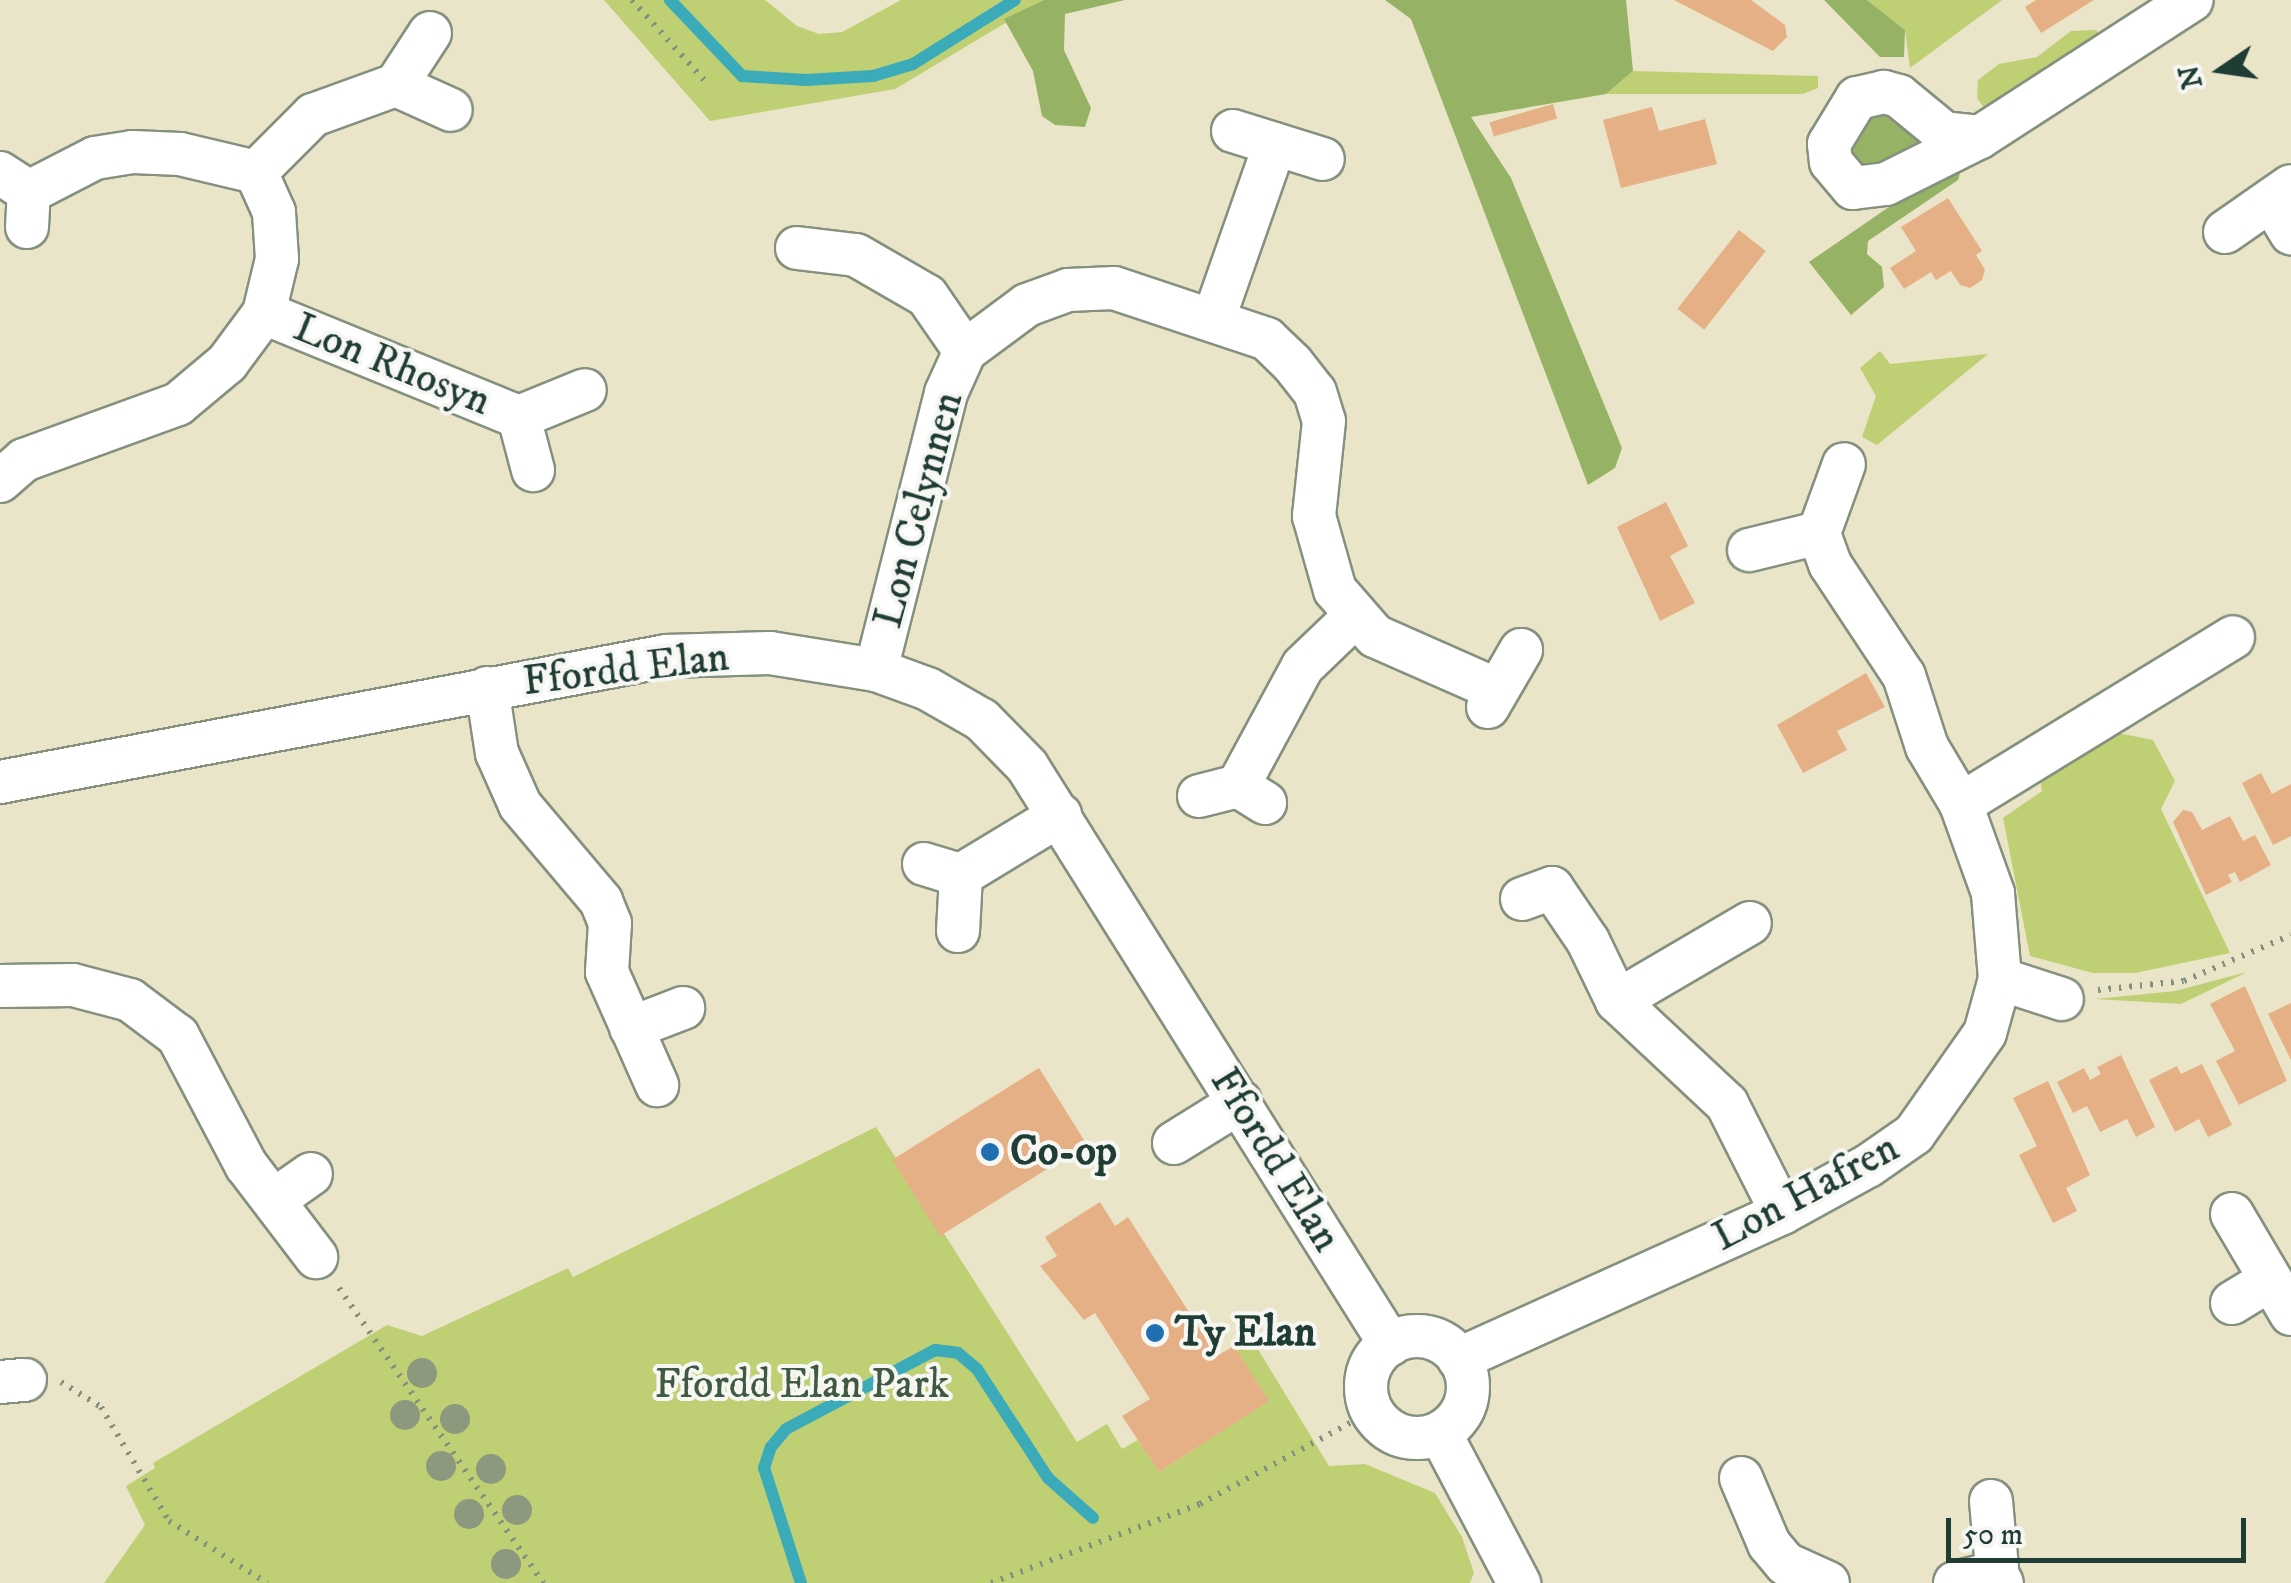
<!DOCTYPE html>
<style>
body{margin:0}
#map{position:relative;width:2291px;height:1583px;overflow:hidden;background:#eae5c8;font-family:"IM FELL DW Pica",serif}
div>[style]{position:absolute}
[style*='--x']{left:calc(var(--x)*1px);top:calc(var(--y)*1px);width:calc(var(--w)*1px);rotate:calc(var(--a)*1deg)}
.green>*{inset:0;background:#bed073}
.forest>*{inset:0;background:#96b265}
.stream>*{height:12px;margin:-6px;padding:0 6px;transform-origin:6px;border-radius:6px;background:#3baab9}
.building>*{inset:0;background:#e5b085;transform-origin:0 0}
.path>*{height:6px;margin-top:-3px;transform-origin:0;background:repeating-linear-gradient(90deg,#84917e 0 2.5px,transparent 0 10.5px)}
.roads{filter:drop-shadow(2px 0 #84917e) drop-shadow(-2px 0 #84917e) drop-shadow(0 2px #84917e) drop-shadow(0 -2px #84917e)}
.minor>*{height:42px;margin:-21px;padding:0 21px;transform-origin:21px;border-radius:21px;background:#fff}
.minor>.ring{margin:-21px;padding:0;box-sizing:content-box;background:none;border:42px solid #fff;border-radius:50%}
.trees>*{width:30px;height:30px;margin:-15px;border-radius:50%;background:#8c997e}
.dots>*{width:28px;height:28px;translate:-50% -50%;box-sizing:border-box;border:5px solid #f6f6f2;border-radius:50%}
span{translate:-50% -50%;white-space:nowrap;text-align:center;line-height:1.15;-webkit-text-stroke:8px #f6f6f2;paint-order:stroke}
.street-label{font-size:42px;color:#1f3d34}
.poi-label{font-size:42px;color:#1f3d34;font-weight:700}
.left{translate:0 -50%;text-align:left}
.park-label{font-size:42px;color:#3f5a41}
.north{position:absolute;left:2171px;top:20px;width:100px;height:100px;-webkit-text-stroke:8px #f6f6f2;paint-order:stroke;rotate:257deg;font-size:28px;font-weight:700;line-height:40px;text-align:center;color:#1f3d34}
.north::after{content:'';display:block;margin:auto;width:35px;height:45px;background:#1f3d34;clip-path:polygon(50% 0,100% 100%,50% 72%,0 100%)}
.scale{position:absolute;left:1946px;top:1518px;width:300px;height:45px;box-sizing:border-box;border:5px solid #1f3d34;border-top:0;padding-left:12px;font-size:30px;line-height:35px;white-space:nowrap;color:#1f3d34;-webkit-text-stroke:8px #f6f6f2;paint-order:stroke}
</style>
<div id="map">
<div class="green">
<i style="clip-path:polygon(604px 0,765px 0,797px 26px,819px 34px,842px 32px,901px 0,1044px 0,895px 89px,710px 121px)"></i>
<i style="clip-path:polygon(1867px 0,2002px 0,1910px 68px,1905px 30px)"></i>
<i style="clip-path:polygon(2096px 30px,2107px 43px,1989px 115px,1977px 98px,1978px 80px,1999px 64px,2037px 57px,2071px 31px)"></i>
<i style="clip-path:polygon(1633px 71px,1818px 76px,1818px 88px,1803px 94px,1606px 94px)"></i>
<i style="clip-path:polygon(1880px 351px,1890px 364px,1988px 354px,1877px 445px,1862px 437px,1876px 396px,1860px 368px)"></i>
<i style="clip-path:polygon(2118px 733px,2153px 740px,2175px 781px,2161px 809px,2230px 953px,2135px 973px,2093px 973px,2030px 956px,2003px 818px,2042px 791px,2039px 775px)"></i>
<i style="clip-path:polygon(2247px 972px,2181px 1004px,2095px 999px,2175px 991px)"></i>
<i style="clip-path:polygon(876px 1127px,1077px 1442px,1107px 1424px,1122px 1449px,1138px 1440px,1159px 1472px,1268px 1401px,1234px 1346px,1250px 1336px,1329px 1466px,1365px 1464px,1435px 1493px,1462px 1537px,1474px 1573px,1470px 1583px,104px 1583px,145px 1525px,126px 1486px,155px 1468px,153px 1463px,387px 1325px,422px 1336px,568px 1268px,573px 1277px)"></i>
</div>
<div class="forest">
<i style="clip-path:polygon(1044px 0,1125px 0,1065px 14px,1064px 50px,1091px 108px,1085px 127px,1055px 125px,1042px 116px,1033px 71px,1004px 19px)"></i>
<i style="clip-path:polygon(1385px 0,1626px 0,1633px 71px,1606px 94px,1471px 117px,1511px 178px,1622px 448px,1615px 468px,1588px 485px,1411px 19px)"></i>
<i style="clip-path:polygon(1824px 0,1867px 0,1905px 30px,1904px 57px,1880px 57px)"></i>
<i style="clip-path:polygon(1871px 111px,1889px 113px,1923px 142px,1882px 170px,1854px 164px,1851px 140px)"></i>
<i style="clip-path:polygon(1962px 166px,1958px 180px,1868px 241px,1867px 254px,1882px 267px,1884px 287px,1851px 315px,1809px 262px,1934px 176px)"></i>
</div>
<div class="stream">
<i style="--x:670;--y:0;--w:105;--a:46.5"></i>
<i style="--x:742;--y:76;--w:64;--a:3.6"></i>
<i style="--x:806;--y:80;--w:67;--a:-3.4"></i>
<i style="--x:873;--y:76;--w:42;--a:-16.7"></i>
<i style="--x:913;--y:64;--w:120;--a:-32.1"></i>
<i style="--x:801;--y:1583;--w:121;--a:-107.8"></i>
<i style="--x:764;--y:1468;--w:22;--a:-72"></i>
<i style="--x:771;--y:1447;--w:23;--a:-50"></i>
<i style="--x:786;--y:1429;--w:169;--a:-27.9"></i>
<i style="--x:935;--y:1350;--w:23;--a:7"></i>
<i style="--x:958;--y:1353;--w:25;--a:40"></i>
<i style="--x:977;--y:1369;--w:130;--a:56.9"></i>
<i style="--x:1048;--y:1478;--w:60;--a:41.6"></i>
</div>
<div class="building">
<i style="clip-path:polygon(1674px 0,1751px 0,1785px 25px,1787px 37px,1773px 51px)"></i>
<i style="clip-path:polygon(2036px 0,2094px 0,2041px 33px,2025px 7px)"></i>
<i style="left:1553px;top:104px;width:15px;height:66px;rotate:74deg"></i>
<i style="clip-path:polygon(1652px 107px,1659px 131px,1705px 119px,1717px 164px,1621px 188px,1603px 120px)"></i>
<i style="clip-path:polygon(1948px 198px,1982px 251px,1976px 255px,1985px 270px,1982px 280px,1970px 288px,1960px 285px,1951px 271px,1936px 280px,1931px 272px,1904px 289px,1890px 268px,1916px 251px,1901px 227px)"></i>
<i style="left:1739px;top:230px;width:34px;height:100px;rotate:38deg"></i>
<i style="clip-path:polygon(1666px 502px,1688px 546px,1670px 556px,1695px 603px,1660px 621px,1617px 527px)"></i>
<i style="clip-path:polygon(1866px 673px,1885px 707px,1837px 731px,1847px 750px,1803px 773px,1777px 725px)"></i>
<i style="clip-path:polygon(2261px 773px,2272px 794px,2291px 784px,2291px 836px,2273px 845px,2242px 783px)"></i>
<i style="clip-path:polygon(2183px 810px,2192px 812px,2202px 830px,2230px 816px,2243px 841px,2255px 835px,2271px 865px,2240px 882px,2235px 872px,2228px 875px,2232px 882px,2206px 895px,2173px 822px)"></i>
<i style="clip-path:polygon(2245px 986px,2287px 1081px,2239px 1105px,2216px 1061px,2235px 1051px,2210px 1004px)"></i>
<i style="clip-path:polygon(2291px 1003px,2291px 1060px,2268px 1014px)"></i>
<i style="clip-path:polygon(2121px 1055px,2155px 1127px,2136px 1137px,2127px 1119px,2100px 1132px,2087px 1106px,2073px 1113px,2057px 1082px,2084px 1068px,2090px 1080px,2101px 1074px,2097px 1067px)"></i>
<i style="clip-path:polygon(2202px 1064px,2232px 1125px,2208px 1137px,2199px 1119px,2175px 1132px,2149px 1080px,2177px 1066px,2181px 1074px)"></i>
<i style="left:1039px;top:1068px;width:90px;height:173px;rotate:58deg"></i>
<i style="clip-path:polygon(2048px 1081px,2090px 1175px,2066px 1188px,2077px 1211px,2053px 1223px,2019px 1155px,2037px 1146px,2013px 1098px)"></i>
<i style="clip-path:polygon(1100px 1202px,1115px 1226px,1128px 1217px,1217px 1356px,1234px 1346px,1269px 1401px,1159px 1472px,1122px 1416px,1150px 1399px,1095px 1313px,1084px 1320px,1040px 1266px,1057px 1256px,1045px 1237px)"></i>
</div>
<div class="path">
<i style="--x:632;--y:0;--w:109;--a:48"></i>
<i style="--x:2098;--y:990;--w:86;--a:-6"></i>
<i style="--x:2184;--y:981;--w:116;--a:-23.3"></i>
<i style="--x:339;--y:1288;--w:359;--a:55.3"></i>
<i style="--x:61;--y:1382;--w:47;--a:32"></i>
<i style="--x:101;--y:1407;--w:133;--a:59.2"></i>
<i style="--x:169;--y:1521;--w:116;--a:32.3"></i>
<i style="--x:991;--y:1583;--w:223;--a:-20.7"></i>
<i style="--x:1200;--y:1504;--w:196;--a:-28.4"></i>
</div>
<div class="roads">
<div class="minor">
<i style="--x:396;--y:85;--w:60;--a:24.4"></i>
<i style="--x:1233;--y:131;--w:94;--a:17.3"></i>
<i style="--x:1980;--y:137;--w:36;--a:-174"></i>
<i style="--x:1944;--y:133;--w:58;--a:-140.6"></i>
<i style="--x:1899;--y:96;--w:16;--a:-165"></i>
<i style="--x:1884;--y:92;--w:28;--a:167"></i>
<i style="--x:1857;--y:98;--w:54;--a:121.3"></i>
<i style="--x:1829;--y:144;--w:18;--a:84"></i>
<i style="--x:1831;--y:162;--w:34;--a:50"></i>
<i style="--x:1853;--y:188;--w:33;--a:-7"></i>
<i style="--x:1886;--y:184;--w:105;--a:-26.6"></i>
<i style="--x:1980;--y:137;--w:252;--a:-32.9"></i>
<i style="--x:256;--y:172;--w:81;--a:-45"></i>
<i style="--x:313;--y:115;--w:88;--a:-19.9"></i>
<i style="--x:396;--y:85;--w:62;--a:-56.8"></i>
<i style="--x:0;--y:173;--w:35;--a:33"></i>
<i style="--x:29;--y:192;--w:74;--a:-27.3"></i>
<i style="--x:95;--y:158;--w:38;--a:-9"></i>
<i style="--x:133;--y:152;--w:47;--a:2.4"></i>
<i style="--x:180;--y:154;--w:78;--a:13.3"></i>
<i style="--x:2271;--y:200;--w:39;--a:59"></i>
<i style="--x:27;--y:227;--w:35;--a:-87"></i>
<i style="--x:2225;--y:232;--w:80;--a:-34.9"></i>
<i style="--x:797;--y:248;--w:59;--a:6.8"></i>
<i style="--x:856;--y:255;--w:82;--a:30"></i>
<i style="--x:927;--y:296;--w:67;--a:55.4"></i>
<i style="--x:264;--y:313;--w:275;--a:22.2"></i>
<i style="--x:519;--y:417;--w:55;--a:75.2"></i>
<i style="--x:1214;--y:318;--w:184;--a:-70.7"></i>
<i style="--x:519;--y:417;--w:71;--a:-22.2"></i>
<i style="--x:0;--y:481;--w:32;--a:-41"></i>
<i style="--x:24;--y:460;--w:164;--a:-20"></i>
<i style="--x:178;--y:404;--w:64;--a:-39.9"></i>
<i style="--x:227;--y:363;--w:62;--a:-53.5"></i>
<i style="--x:264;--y:313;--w:56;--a:-76.5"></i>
<i style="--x:277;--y:259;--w:47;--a:-93.7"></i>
<i style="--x:274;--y:212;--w:44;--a:-114.2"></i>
<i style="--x:1749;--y:550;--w:72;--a:-13.7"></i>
<i style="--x:876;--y:670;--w:286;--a:-75.8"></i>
<i style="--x:946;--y:393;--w:46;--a:-65.7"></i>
<i style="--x:965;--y:351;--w:77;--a:-36.6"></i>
<i style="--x:1027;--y:305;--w:44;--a:-20.1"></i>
<i style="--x:1068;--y:290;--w:46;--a:-2.5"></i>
<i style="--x:1114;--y:288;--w:161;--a:18.4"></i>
<i style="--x:1267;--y:339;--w:35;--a:44"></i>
<i style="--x:1292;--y:363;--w:37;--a:52"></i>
<i style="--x:1315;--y:392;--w:30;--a:73"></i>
<i style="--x:1324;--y:421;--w:96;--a:96"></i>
<i style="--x:1314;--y:516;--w:77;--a:74.2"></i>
<i style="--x:1335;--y:590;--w:61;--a:49"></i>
<i style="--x:1375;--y:636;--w:131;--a:23.8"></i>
<i style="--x:487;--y:688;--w:66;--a:81.3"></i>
<i style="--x:497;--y:753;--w:57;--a:66.1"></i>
<i style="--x:520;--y:805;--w:126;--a:49.8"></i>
<i style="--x:601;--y:901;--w:24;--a:68"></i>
<i style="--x:610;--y:923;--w:49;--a:93.5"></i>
<i style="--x:607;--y:972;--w:124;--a:66.1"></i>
<i style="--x:1488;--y:707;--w:66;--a:-59.9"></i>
<i style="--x:0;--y:782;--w:678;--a:-10.71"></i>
<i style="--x:666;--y:656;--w:104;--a:-1.7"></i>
<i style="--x:770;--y:653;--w:107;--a:9.1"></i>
<i style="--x:876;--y:670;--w:55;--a:20.1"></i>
<i style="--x:928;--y:689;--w:62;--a:29.9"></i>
<i style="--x:982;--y:720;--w:64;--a:45.6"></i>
<i style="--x:1027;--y:766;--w:683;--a:57.87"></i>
<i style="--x:1238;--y:786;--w:136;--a:-61.6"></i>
<i style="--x:1303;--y:666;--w:71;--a:-43.9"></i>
<i style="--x:1199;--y:796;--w:40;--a:-14.4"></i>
<i style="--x:1238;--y:786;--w:32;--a:32"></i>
<i style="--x:1961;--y:804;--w:319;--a:-31.5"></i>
<i style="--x:924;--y:864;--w:39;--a:17"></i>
<i style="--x:961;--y:875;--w:116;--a:-31.2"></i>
<i style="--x:1522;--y:899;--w:32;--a:-20"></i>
<i style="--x:1552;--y:888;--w:64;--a:55.8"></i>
<i style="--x:1588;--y:941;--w:67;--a:64.2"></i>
<i style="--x:1617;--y:1001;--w:151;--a:43.1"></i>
<i style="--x:1727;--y:1104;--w:122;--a:63.2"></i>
<i style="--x:958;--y:931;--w:56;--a:-86.9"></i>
<i style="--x:2000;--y:979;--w:65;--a:17.9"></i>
<i style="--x:0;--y:986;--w:73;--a:-0.8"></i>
<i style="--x:73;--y:985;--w:59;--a:14.7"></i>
<i style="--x:130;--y:1000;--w:60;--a:36.9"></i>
<i style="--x:178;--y:1036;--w:146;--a:62.2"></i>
<i style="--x:246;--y:1165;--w:116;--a:52.7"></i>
<i style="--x:1617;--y:1001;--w:154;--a:-30.4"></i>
<i style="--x:631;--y:1028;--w:56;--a:-21"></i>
<i style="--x:1174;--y:1143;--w:78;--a:-31.8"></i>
<i style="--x:274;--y:1200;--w:45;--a:-35.1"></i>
<i style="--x:2232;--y:1214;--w:116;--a:59.5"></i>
<i style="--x:2232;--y:1303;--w:42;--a:-31.4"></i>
<i class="ring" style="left:1366px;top:1336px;width:60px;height:60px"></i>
<i style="--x:1459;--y:1359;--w:354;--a:-24.3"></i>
<i style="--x:1782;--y:1213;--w:98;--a:-28.7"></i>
<i style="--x:1868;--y:1166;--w:56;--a:-34.8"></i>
<i style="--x:1914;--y:1134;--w:123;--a:-54.9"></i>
<i style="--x:1985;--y:1033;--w:56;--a:-74.5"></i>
<i style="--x:2000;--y:979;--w:86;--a:-94.7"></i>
<i style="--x:1993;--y:893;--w:95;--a:-109.8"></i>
<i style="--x:1961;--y:804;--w:66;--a:-120.8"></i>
<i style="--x:1927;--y:747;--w:75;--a:-107.9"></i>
<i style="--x:1904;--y:676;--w:134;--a:-123.5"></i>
<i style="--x:1830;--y:564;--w:33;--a:-110"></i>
<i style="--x:1819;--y:533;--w:73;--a:-70.1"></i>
<i style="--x:0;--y:1382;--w:25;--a:-5"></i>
<i style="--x:1440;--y:1433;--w:170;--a:62.2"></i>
<i style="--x:1741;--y:1478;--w:72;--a:67"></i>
<i style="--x:1769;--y:1544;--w:26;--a:50"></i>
<i style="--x:1786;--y:1564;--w:46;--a:24.3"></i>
<i style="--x:1991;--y:1501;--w:79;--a:84.9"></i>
<i style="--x:1955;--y:1583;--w:30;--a:-14"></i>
<i style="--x:1984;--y:1576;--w:19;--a:21"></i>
</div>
</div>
<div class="trees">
<i style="left:422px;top:1373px"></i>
<i style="left:405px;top:1415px"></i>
<i style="left:455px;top:1419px"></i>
<i style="left:441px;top:1466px"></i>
<i style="left:491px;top:1469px"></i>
<i style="left:517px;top:1510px"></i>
<i style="left:469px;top:1514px"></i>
<i style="left:506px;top:1564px"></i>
</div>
<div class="dots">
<i style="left:990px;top:1152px;background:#1f6fb2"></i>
<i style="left:1155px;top:1333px;background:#1f6fb2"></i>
</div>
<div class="street-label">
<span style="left:392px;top:365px;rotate:22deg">Lon Rhosyn</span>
<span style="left:919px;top:510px;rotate:-75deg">Lon Celynnen</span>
<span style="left:626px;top:670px;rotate:-7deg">Ffordd Elan</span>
<span style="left:1275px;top:1160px;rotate:58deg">Ffordd Elan</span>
<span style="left:1806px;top:1193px;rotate:-28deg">Lon Hafren</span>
</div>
<div class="poi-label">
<span class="left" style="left:1010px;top:1152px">Co-op</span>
<span class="left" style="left:1175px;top:1333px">Ty Elan</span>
</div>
<div class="park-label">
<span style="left:802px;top:1385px">Ffordd Elan Park</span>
</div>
<div class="north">N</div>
<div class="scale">50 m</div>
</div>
